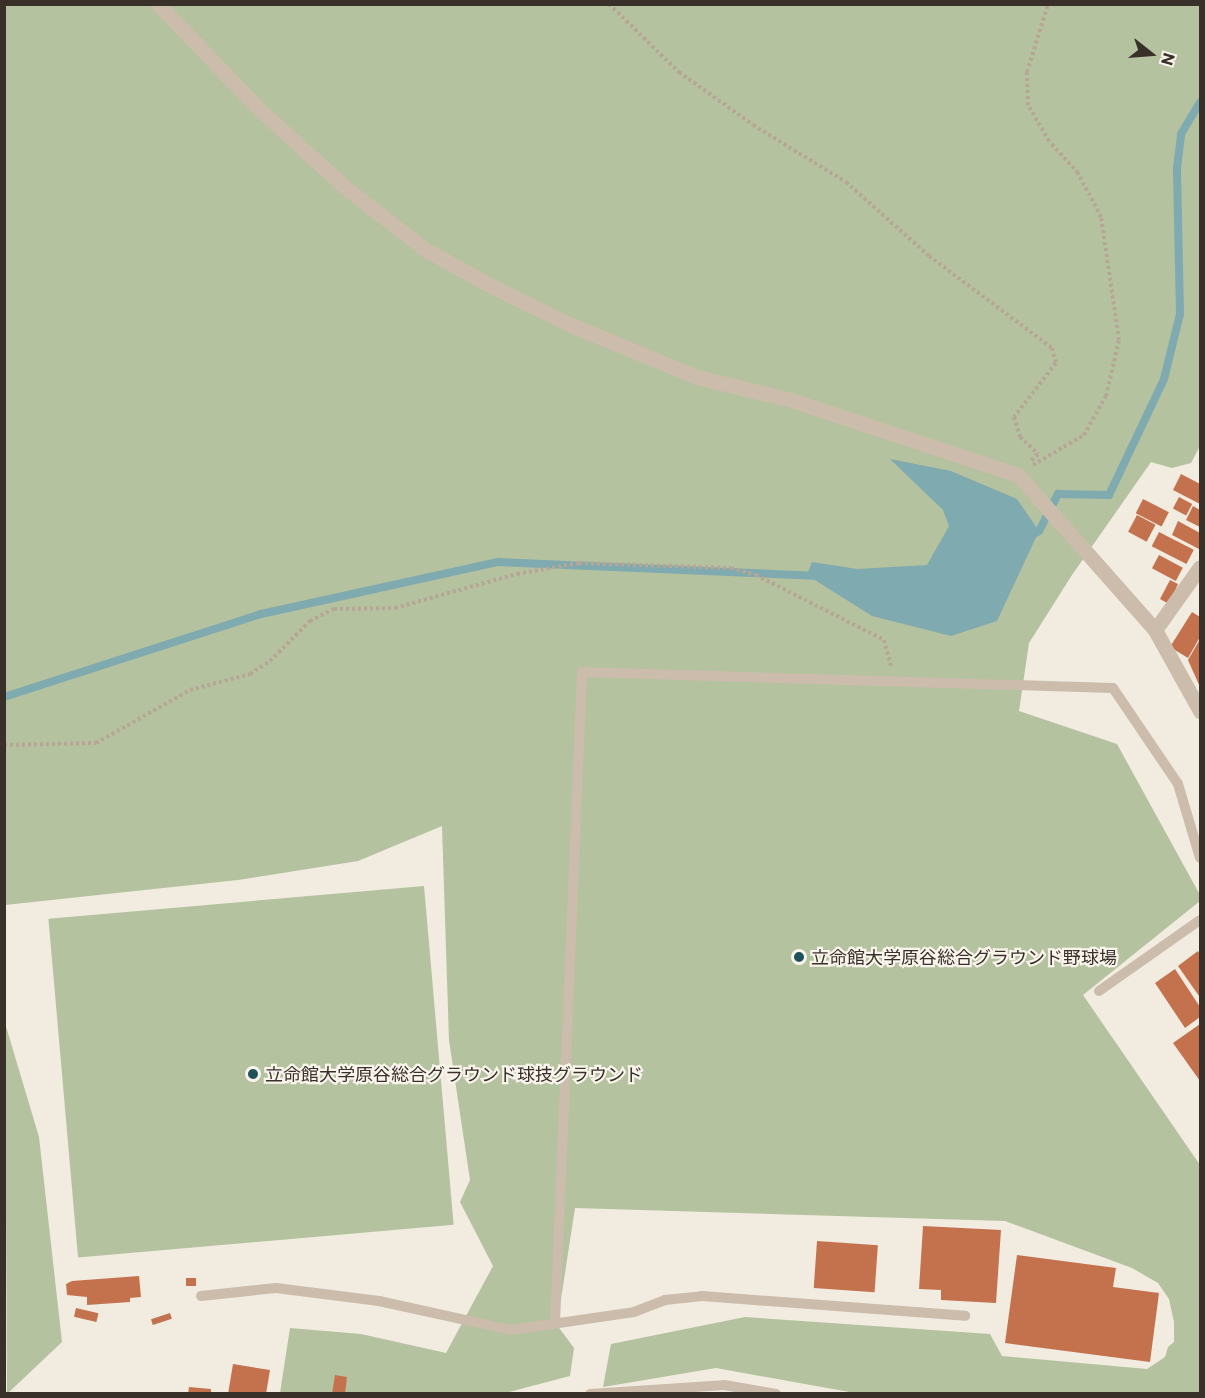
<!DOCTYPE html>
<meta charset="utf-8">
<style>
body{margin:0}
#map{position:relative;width:1205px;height:1398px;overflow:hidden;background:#f2ebe0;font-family:Commissioner,"Noto Sans JP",sans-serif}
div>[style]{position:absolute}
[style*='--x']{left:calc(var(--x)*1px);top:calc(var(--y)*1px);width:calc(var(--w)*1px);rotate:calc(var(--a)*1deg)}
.green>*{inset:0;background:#b4c29f;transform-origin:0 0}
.water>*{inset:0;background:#7faaaf}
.stream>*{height:8px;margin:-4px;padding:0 4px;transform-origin:4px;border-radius:4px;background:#7faaaf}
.building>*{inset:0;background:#c3724d;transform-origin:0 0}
.path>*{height:4px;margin-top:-2px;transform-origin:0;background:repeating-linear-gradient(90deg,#b7a695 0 3px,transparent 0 6px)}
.lane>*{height:10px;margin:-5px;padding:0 5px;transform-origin:5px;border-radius:5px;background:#cbbcab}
.street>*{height:15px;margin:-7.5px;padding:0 7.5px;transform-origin:7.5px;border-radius:7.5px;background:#cbbcab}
.dots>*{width:16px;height:16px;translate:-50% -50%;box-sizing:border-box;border:3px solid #faf5ec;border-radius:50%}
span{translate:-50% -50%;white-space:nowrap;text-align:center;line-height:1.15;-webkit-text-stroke:4.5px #faf5ec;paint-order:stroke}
.poi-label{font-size:18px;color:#39302a}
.left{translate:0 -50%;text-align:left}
.frame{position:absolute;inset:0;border:6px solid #39302a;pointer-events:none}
.north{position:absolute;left:1121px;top:24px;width:60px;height:60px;-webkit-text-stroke:4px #faf5ec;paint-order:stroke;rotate:107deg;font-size:16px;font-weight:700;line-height:24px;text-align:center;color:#39302a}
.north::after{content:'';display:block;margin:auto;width:21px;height:27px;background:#39302a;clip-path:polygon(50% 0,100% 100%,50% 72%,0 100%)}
</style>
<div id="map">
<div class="green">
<i style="clip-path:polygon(4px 5px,1200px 5px,1200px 446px,1191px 463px,1172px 468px,1151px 462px,1072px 575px,1029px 643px,1019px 711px,1117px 744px,1200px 895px,1200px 901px,1083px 995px,1200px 1165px,1200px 1393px,855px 1393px,716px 1368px,603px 1387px,611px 1344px,745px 1317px,975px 1333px,990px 1334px,1002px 1356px,1147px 1369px,1165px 1357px,1168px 1347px,1174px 1342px,1174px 1322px,1169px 1299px,1158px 1283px,1132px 1268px,1005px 1221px,575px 1208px,557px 1325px,574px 1348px,570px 1376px,505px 1393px,280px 1393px,290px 1328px,361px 1334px,446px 1353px,493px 1266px,460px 1202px,470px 1180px,449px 1040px,442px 826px,358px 861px,238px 880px,5px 905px)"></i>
<i style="left:424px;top:886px;width:340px;height:377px;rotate:85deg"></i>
<i style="clip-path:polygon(5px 1023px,39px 1137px,62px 1342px,7px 1394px)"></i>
</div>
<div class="water">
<i style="clip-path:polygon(890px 459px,951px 471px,1017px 499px,1039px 531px,997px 621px,951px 636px,872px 616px,807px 575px,812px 562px,857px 569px,927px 565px,949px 526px,943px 510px)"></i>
</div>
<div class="stream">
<i style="--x:1032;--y:535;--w:8;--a:-30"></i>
<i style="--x:1039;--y:531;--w:42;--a:-62.8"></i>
<i style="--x:1058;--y:494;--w:51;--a:1.1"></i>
<i style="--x:1109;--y:495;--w:128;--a:-64.6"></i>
<i style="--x:1164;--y:379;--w:67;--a:-76.2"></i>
<i style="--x:1180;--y:314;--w:146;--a:-91.2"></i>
<i style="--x:1177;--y:168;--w:34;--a:-83"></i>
<i style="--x:1181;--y:134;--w:37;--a:-59"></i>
<i style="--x:4;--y:697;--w:270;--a:-17.9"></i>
<i style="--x:261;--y:614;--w:243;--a:-12.4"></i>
<i style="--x:498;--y:562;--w:317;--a:2.5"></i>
</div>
<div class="building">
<i style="clip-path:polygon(1181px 474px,1200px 484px,1200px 504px,1173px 490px)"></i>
<i style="left:1179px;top:497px;width:15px;height:13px;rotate:28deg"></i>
<i style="left:1143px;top:499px;width:29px;height:16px;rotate:27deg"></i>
<i style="clip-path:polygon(1193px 506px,1200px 510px,1200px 527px,1186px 520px)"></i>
<i style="left:1137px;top:515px;width:21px;height:19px;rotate:28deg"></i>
<i style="clip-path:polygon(1178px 521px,1200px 533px,1199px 549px,1172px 535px)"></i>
<i style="left:1159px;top:532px;width:39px;height:16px;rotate:27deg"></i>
<i style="left:1159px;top:555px;width:27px;height:15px;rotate:28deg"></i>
<i style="clip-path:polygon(1170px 580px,1178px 584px,1169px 604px,1160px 599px)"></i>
<i style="clip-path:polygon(1192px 612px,1200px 617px,1200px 637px,1188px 658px,1170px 647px)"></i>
<i style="clip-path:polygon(1199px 641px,1200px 644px,1200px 687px,1188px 660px)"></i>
<i style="clip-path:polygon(1198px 951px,1200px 955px,1199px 996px,1178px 966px)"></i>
<i style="clip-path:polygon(1175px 969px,1200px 1007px,1200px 1017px,1185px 1028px,1155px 983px)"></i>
<i style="clip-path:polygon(1200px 1024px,1200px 1081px,1173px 1043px)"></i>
<i style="clip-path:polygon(923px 1226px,1001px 1230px,996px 1303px,941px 1300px,941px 1290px,919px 1289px)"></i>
<i style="left:817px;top:1241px;width:61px;height:47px;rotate:4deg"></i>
<i style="clip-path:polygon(1017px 1255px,1116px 1268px,1113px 1287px,1159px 1293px,1150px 1362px,1005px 1343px)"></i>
<i style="clip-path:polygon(139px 1276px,141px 1297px,130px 1298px,130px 1302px,87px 1305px,87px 1297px,67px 1295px,66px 1284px,72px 1281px)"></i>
<i style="left:196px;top:1278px;width:8px;height:10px;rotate:90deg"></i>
<i style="left:76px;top:1308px;width:23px;height:9px;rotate:13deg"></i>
<i style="left:170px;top:1313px;width:6px;height:20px;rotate:72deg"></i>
<i style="clip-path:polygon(233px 1364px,270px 1370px,266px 1394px,228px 1394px)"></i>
<i style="clip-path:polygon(335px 1375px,347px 1377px,345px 1394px,332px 1394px)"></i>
<i style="clip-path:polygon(189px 1387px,211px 1389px,211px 1394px,188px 1394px)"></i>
</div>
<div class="path">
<i style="--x:609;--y:4;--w:98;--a:44.2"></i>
<i style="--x:679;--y:72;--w:91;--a:35.6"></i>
<i style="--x:753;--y:125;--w:109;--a:31.5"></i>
<i style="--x:846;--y:182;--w:111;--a:41.7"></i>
<i style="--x:929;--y:256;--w:154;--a:36.8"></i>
<i style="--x:1052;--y:348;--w:16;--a:75"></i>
<i style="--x:1056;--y:363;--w:68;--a:127.9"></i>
<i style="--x:1014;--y:417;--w:21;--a:73"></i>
<i style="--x:1020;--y:437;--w:25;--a:43"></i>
<i style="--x:1038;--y:454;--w:10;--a:135"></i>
<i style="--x:1033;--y:465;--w:59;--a:-30.5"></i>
<i style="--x:1084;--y:435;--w:45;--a:-60.6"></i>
<i style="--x:1106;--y:396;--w:57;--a:-76.9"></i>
<i style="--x:1119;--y:340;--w:124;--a:-98.3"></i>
<i style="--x:1101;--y:217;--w:50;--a:-117.6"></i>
<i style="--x:1078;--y:173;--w:43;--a:-132.2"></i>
<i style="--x:1049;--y:141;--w:42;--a:-120.3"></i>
<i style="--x:1028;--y:105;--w:33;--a:-92"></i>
<i style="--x:1027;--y:72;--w:71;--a:-72.8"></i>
<i style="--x:4;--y:745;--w:92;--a:-1.2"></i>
<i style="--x:96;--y:743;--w:108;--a:-29.4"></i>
<i style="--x:190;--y:690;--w:62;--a:-14.9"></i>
<i style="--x:250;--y:674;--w:24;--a:-33"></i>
<i style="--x:270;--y:661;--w:57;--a:-45"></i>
<i style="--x:310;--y:621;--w:27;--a:-27"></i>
<i style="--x:334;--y:609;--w:61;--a:-0.9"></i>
<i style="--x:395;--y:608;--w:127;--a:-15.6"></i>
<i style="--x:517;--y:574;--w:63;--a:-10.1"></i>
<i style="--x:579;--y:563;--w:152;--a:1.9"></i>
<i style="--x:731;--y:568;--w:26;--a:16"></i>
<i style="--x:756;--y:575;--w:144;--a:26.9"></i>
<i style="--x:884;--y:640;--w:27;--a:75"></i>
</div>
<div class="lane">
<i style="--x:1099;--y:991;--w:123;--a:-35.1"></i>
<i style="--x:201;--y:1296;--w:75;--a:-6.1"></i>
<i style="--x:276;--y:1288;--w:104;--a:7.2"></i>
<i style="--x:379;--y:1301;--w:135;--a:12.4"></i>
<i style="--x:511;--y:1330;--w:124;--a:-8.3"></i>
<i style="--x:634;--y:1312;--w:33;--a:-21"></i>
<i style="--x:665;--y:1300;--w:37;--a:-6"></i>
<i style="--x:702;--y:1296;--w:264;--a:4.3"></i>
<i style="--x:555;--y:1322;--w:651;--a:-87.62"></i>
<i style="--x:582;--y:672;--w:531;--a:1.73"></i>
<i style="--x:1113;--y:688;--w:116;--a:55.9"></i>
<i style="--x:1178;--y:784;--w:77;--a:73.4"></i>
<i style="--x:590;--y:1394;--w:134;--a:-3.8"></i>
<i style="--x:724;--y:1385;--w:53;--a:9.8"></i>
</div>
<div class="street">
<i style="--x:158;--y:4;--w:144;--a:46.1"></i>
<i style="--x:258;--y:108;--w:119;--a:42.3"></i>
<i style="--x:346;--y:188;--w:101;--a:37.8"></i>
<i style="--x:426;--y:250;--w:79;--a:28.8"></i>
<i style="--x:495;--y:288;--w:85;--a:26"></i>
<i style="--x:571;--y:325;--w:136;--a:22.4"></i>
<i style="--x:697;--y:377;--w:97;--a:13.7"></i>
<i style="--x:791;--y:400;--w:239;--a:18.3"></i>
<i style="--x:1018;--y:475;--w:207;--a:48.5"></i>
<i style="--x:1155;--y:630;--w:93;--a:60.9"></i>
<i style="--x:1155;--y:630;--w:77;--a:-54.5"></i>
</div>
<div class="dots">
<i style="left:799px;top:957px;background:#20525a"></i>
<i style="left:253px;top:1074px;background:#20525a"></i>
</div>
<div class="poi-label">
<span class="left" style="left:811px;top:957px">立命館大学原谷総合グラウンド野球場</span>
<span class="left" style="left:265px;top:1074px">立命館大学原谷総合グラウンド球技グラウンド</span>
</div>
<div class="frame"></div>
<div class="north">N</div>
</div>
